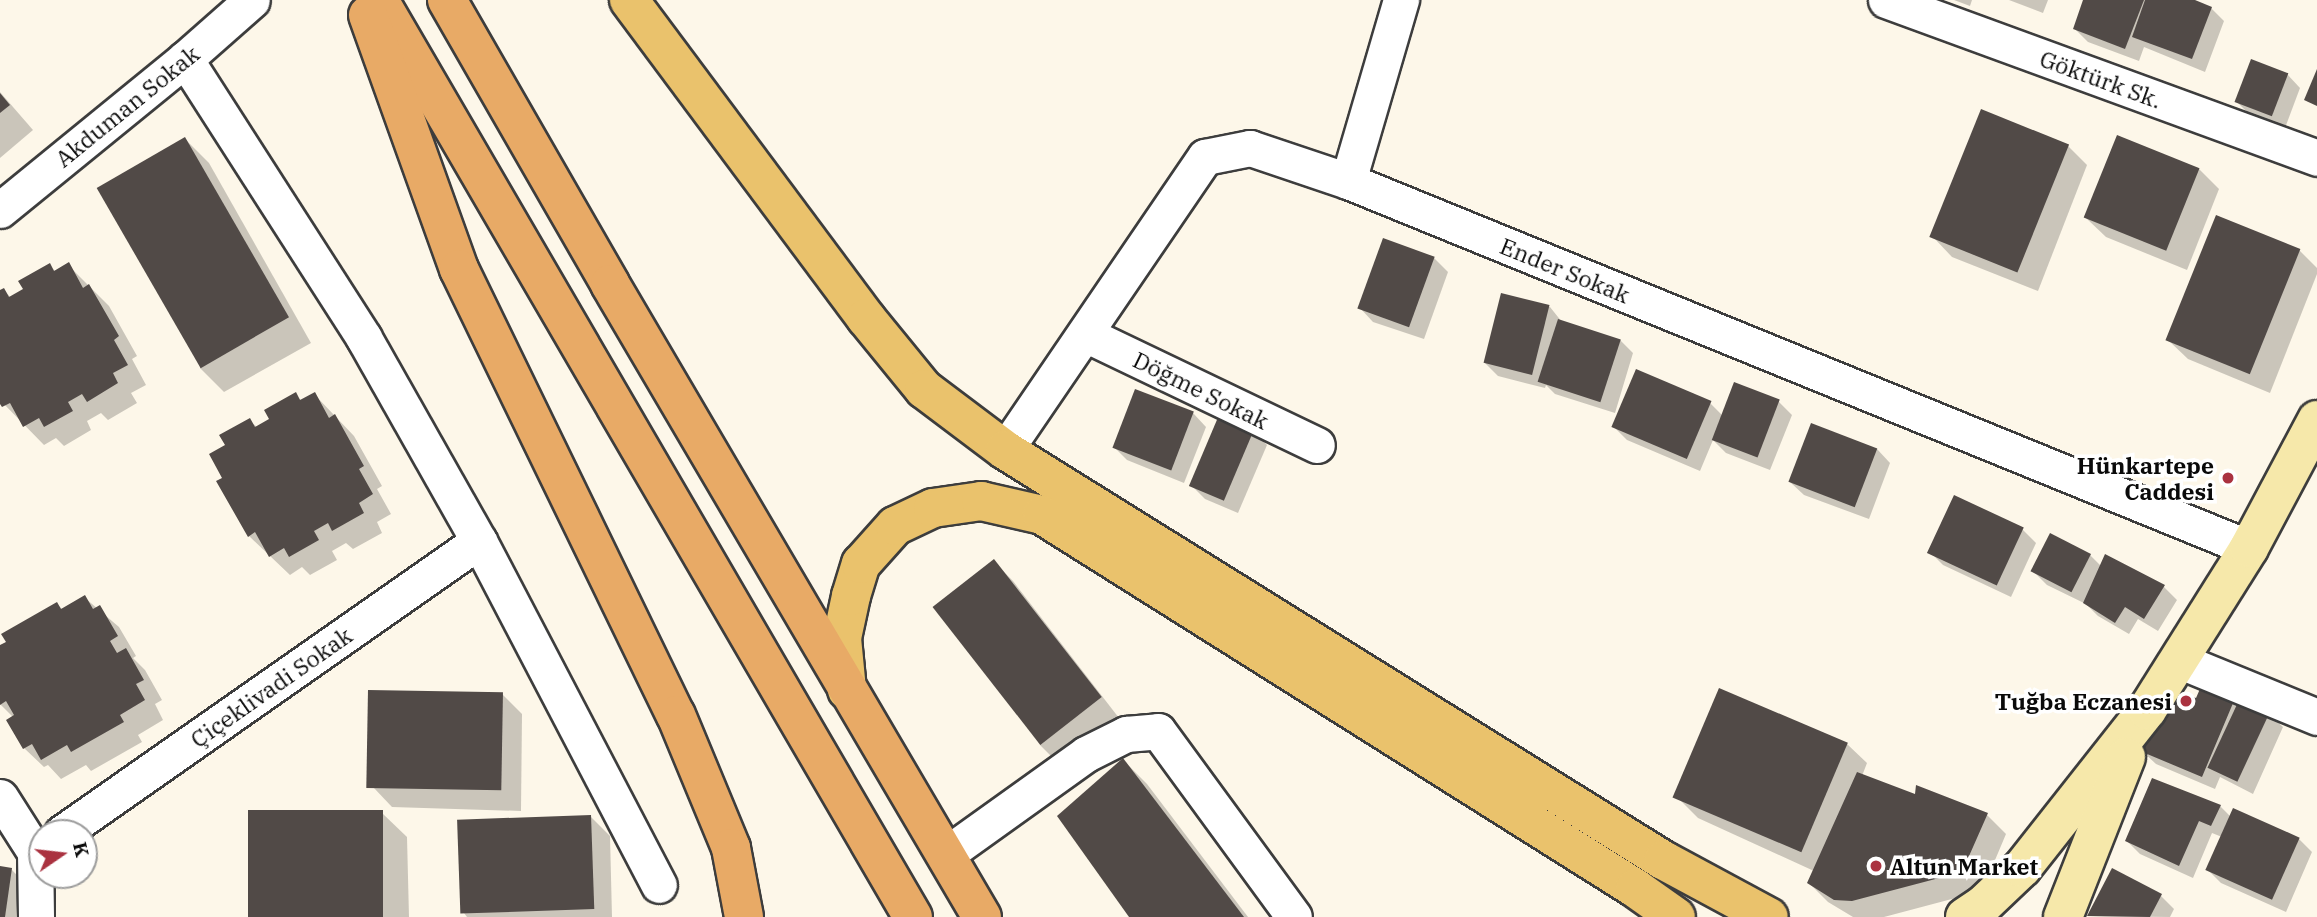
<!DOCTYPE html>
<meta charset="utf-8">
<style>
body{margin:0}
#map{position:relative;width:2317px;height:917px;overflow:hidden;background:#fdf7e9;font-family:"IBM Plex Serif",serif}
div>[style]{position:absolute}
[style*='--x']{left:calc(var(--x)*1px);top:calc(var(--y)*1px);width:calc(var(--w)*1px);rotate:calc(var(--a)*1deg)}
.shadow>*{inset:0;background:#0003}
.building>*{inset:0;background:#514a47;transform-origin:0 0}
.roads{filter:drop-shadow(2px 0 #3d3d3d) drop-shadow(-2px 0 #3d3d3d) drop-shadow(0 2px #3d3d3d) drop-shadow(0 -2px #3d3d3d)}
.minor>*{height:35px;margin:-17.5px;padding:0 17.5px;transform-origin:17.5px;border-radius:17.5px;background:#fff}
.secondary>*{height:38px;margin:-19px;padding:0 19px;transform-origin:19px;border-radius:19px;background:#f6e8aa}
.primary>*{height:38px;margin:-19px;padding:0 19px;transform-origin:19px;border-radius:19px;background:#eac26c}
.trunk>*{height:38px;margin:-19px;padding:0 19px;transform-origin:19px;border-radius:19px;background:#e8aa66}
.dots>*{width:19px;height:19px;translate:-50% -50%;box-sizing:border-box;border:4px solid #fff;border-radius:50%}
span{translate:-50% -50%;white-space:nowrap;text-align:center;line-height:1.15;-webkit-text-stroke:7px #fff;paint-order:stroke}
.street-label{font-size:23px;color:#0a0a0a}
.poi-label{font-size:23px;color:#0a0a0a;font-weight:700}
.right{translate:-100% -50%;text-align:right}
.left{translate:0 -50%;text-align:left}
.north{position:absolute;left:28px;top:819px;width:70px;height:70px;box-sizing:border-box;background:#fff;border:2px solid #9d9d9d;border-radius:50%;rotate:76deg;font-size:19px;font-weight:700;line-height:28px;text-align:center;color:#0a0a0a}
.north::after{content:'';display:block;margin:auto;width:24px;height:32px;background:#aa3240;clip-path:polygon(50% 0,100% 100%,50% 72%,0 100%)}
</style>
<div id="map">
<div class="shadow">
<i style="clip-path:polygon(1954px 0,1972px 0,1970px 6px)"></i>
<i style="clip-path:polygon(2009px 0,2048px 0,2043px 13px)"></i>
<i style="clip-path:polygon(2085px 0,2190px 0,2211px 8px,2224px 21px,2205px 72px,2144px 47px,2139px 61px,2088px 42px,2075px 29px)"></i>
<i style="clip-path:polygon(2287px 74px,2300px 88px,2285px 128px,2250px 115px,2236px 101px)"></i>
<i style="clip-path:polygon(0 92px,33px 130px,0 158px)"></i>
<i style="clip-path:polygon(2118px 137px,2199px 169px,2219px 189px,2187px 270px,2106px 237px,2086px 218px)"></i>
<i style="clip-path:polygon(185px 139px,209px 163px,311px 343px,224px 392px,200px 368px)"></i>
<i style="clip-path:polygon(2068px 146px,2087px 165px,2038px 291px,1952px 257px,1933px 237px)"></i>
<i style="clip-path:polygon(2299px 250px,2317px 268px,2317px 274px,2270px 393px,2188px 359px,2168px 340px)"></i>
<i style="clip-path:polygon(1434px 258px,1448px 272px,1424px 339px,1373px 322px,1360px 308px)"></i>
<i style="clip-path:polygon(49px 265px,56px 272px,68px 265px,109px 306px,137px 356px,132px 359px,146px 385px,131px 393px,137px 403px,108px 420px,101px 413px,87px 421px,91px 430px,64px 446px,56px 438px,44px 445px,0 400px,0 292px,4px 290px,11px 298px,25px 290px)"></i>
<i style="clip-path:polygon(1502px 295px,1550px 307px,1562px 322px,1620px 340px,1633px 353px,1615px 413px,1555px 394px,1546px 385px,1545px 388px,1498px 376px,1485px 363px)"></i>
<i style="clip-path:polygon(314px 394px,354px 436px,382px 486px,377px 489px,391px 514px,377px 522px,382px 533px,353px 549px,346px 543px,332px 551px,337px 560px,310px 575px,302px 567px,290px 575px,249px 536px,225px 479px,227px 446px,249px 420px,257px 427px,271px 420px,295px 395px,302px 401px)"></i>
<i style="clip-path:polygon(1779px 402px,1792px 415px,1770px 470px,1726px 453px,1713px 440px,1700px 471px,1627px 440px,1613px 426px,1710px 403px,1723px 416px)"></i>
<i style="clip-path:polygon(1193px 413px,1206px 427px,1184px 483px,1127px 460px,1114px 447px)"></i>
<i style="clip-path:polygon(1812px 425px,1877px 449px,1890px 463px,1869px 519px,1804px 495px,1790px 482px)"></i>
<i style="clip-path:polygon(1253px 431px,1267px 445px,1238px 513px,1205px 499px,1191px 485px)"></i>
<i style="clip-path:polygon(2023px 530px,2036px 543px,2011px 597px,1943px 565px,1930px 552px)"></i>
<i style="clip-path:polygon(2090px 555px,2102px 567px,2163px 586px,2177px 600px,2158px 631px,2138px 619px,2129px 634px,2098px 616px,2086px 604px,2047px 585px,2033px 571px)"></i>
<i style="clip-path:polygon(994px 562px,1013px 581px,1119px 718px,1059px 764px,1040px 745px)"></i>
<i style="clip-path:polygon(85px 598px,119px 627px,136px 656px,133px 658px,145px 670px,162px 700px,155px 704px,163px 720px,138px 735px,142px 742px,91px 771px,86px 765px,61px 779px,48px 765px,44px 767px,24px 748px,13px 717px,0 704px,0 647px,57px 604px,63px 610px)"></i>
<i style="clip-path:polygon(2204px 684px,2269px 714px,2283px 727px,2253px 794px,2220px 777px,2215px 789px,2156px 764px,2142px 751px,2197px 700px)"></i>
<i style="clip-path:polygon(1720px 690px,1847px 744px,1867px 763px,1862px 776px,1916px 796px,1987px 815px,2006px 834px,1982px 891px,1884px 917px,1853px 917px,1828px 902px,1809px 883px,1814px 871px,1698px 818px,1679px 799px)"></i>
<i style="clip-path:polygon(502px 694px,522px 714px,521px 811px,392px 807px,373px 787px)"></i>
<i style="clip-path:polygon(1123px 760px,1147px 784px,1248px 917px,1131px 917px)"></i>
<i style="clip-path:polygon(2220px 806px,2231px 817px,2299px 839px,2312px 852px,2286px 912px,2221px 883px,2208px 870px,2222px 837px,2212px 833px,2193px 878px,2140px 854px,2127px 841px)"></i>
<i style="clip-path:polygon(382px 813px,407px 837px,409px 917px,252px 917px)"></i>
<i style="clip-path:polygon(590px 816px,610px 836px,612px 917px,467px 917px,464px 913px)"></i>
<i style="clip-path:polygon(0 868px,11px 869px,35px 894px,32px 917px,0 917px)"></i>
<i style="clip-path:polygon(2161px 896px,2174px 909px,2170px 917px,2089px 916px)"></i>
</div>
<div class="building">
<i style="clip-path:polygon(2083px 0,2144px 0,2125px 49px,2073px 29px)"></i>
<i style="clip-path:polygon(2145px 0,2195px 0,2212px 7px,2192px 59px,2132px 37px)"></i>
<i style="left:2251px;top:59px;width:40px;height:46px;rotate:21deg"></i>
<i style="clip-path:polygon(2317px 69px,2317px 106px,2304px 100px)"></i>
<i style="clip-path:polygon(0 93px,10px 105px,0 113px)"></i>
<i style="left:1981px;top:109px;width:95px;height:138px;rotate:22deg"></i>
<i style="left:2117px;top:135px;width:89px;height:89px;rotate:22deg"></i>
<i style="left:185px;top:137px;width:208px;height:102px;rotate:60deg"></i>
<i style="left:2216px;top:215px;width:91px;height:135px;rotate:22deg"></i>
<i style="left:1383px;top:238px;width:55px;height:75px;rotate:20deg"></i>
<i style="clip-path:polygon(69px 262px,83px 288px,89px 284px,119px 336px,114px 340px,128px 365px,113px 373px,118px 383px,87px 402px,82px 394px,68px 402px,73px 411px,44px 427px,39px 418px,23px 427px,10px 403px,2px 407px,0 404px,0 290px,4px 288px,9px 297px,23px 289px,18px 281px,50px 263px,54px 271px)"></i>
<i style="left:1501px;top:293px;width:50px;height:72px;rotate:14deg"></i>
<i style="left:1558px;top:319px;width:66px;height:66px;rotate:18deg"></i>
<i style="left:1636px;top:369px;width:82px;height:63px;rotate:23deg"></i>
<i style="left:1734px;top:382px;width:49px;height:62px;rotate:21deg"></i>
<i style="left:1135px;top:389px;width:63px;height:63px;rotate:21deg"></i>
<i style="clip-path:polygon(296px 392px,300px 400px,315px 392px,329px 418px,335px 414px,364px 466px,359px 469px,373px 494px,359px 503px,364px 513px,332px 531px,328px 523px,314px 531px,319px 540px,289px 557px,284px 548px,269px 557px,255px 532px,248px 537px,216px 481px,222px 478px,209px 454px,225px 445px,219px 435px,250px 418px,255px 427px,269px 419px,264px 410px)"></i>
<i style="left:1219px;top:415px;width:38px;height:77px;rotate:23deg"></i>
<i style="left:1811px;top:423px;width:71px;height:63px;rotate:21deg"></i>
<i style="left:1954px;top:495px;width:77px;height:64px;rotate:25deg"></i>
<i style="left:2050px;top:533px;width:46px;height:43px;rotate:27deg"></i>
<i style="clip-path:polygon(2105px 554px,2165px 585px,2144px 619px,2125px 607px,2115px 623px,2083px 603px)"></i>
<i style="left:994px;top:559px;width:175px;height:78px;rotate:52deg"></i>
<i style="clip-path:polygon(85px 595px,93px 609px,100px 605px,118px 636px,110px 641px,117px 653px,126px 648px,144px 680px,136px 684px,145px 700px,120px 715px,124px 722px,71px 752px,67px 745px,41px 760px,32px 744px,23px 749px,6px 720px,14px 715px,6px 701px,0 705px,0 645px,6px 642px,1px 634px,57px 602px,61px 609px)"></i>
<i style="clip-path:polygon(2203px 682px,2236px 696px,2202px 777px,2140px 751px,2168px 686px,2196px 698px)"></i>
<i style="left:1719px;top:688px;width:140px;height:119px;rotate:23deg"></i>
<i style="left:368px;top:690px;width:135px;height:98px;rotate:1deg"></i>
<i style="left:2240px;top:698px;width:33px;height:77px;rotate:25deg"></i>
<i style="clip-path:polygon(1123px 758px,1244px 917px,1129px 917px,1057px 816px)"></i>
<i style="clip-path:polygon(1857px 772px,1915px 794px,1916px 785px,1988px 813px,1962px 872px,1852px 901px,1834px 900px,1807px 883px)"></i>
<i style="clip-path:polygon(2152px 778px,2221px 805px,2211px 826px,2199px 821px,2179px 866px,2125px 841px)"></i>
<i style="left:2233px;top:808px;width:73px;height:68px;rotate:24deg"></i>
<i style="left:248px;top:810px;width:135px;height:107px"></i>
<i style="left:591px;top:815px;width:94px;height:134px;rotate:88deg"></i>
<i style="clip-path:polygon(0 866px,12px 868px,5px 917px,0 917px)"></i>
<i style="clip-path:polygon(2112px 868px,2162px 894px,2150px 917px,2087px 916px)"></i>
</div>
<div class="roads">
<div class="minor">
<i style="--x:1886;--y:0;--w:459;--a:20.1"></i>
<i style="--x:185;--y:59;--w:331;--a:57.3"></i>
<i style="--x:364;--y:338;--w:233;--a:60.5"></i>
<i style="--x:479;--y:541;--w:388;--a:62.4"></i>
<i style="--x:1348;--y:181;--w:189;--a:-73.7"></i>
<i style="--x:0;--y:210;--w:239;--a:-39.2"></i>
<i style="--x:185;--y:59;--w:89;--a:-41.4"></i>
<i style="--x:1085;--y:334;--w:257;--a:25.6"></i>
<i style="--x:1005;--y:450;--w:355;--a:-55.7"></i>
<i style="--x:1205;--y:157;--w:46;--a:-11.3"></i>
<i style="--x:1250;--y:148;--w:103;--a:18.6"></i>
<i style="--x:1348;--y:181;--w:973;--a:22.16"></i>
<i style="--x:2178;--y:660;--w:150;--a:22.3"></i>
<i style="--x:0;--y:797;--w:65;--a:57.5"></i>
<i style="--x:35;--y:852;--w:65;--a:89.1"></i>
<i style="--x:62;--y:833;--w:509;--a:-35"></i>
<i style="--x:945;--y:855;--w:173;--a:-35.6"></i>
<i style="--x:1086;--y:754;--w:45;--a:-26.6"></i>
<i style="--x:1126;--y:734;--w:32;--a:-5"></i>
<i style="--x:1158;--y:731;--w:230;--a:53.8"></i>
</div>
<div class="secondary">
<i style="--x:1965;--y:917;--w:22;--a:-34"></i>
<i style="--x:1983;--y:905;--w:54;--a:-43.5"></i>
<i style="--x:2022;--y:868;--w:201;--a:-51.7"></i>
<i style="--x:2147;--y:710;--w:191;--a:-57.8"></i>
<i style="--x:2249;--y:548;--w:145;--a:-62"></i>
<i style="--x:2063;--y:917;--w:172;--a:-68.5"></i>
</div>
<div class="primary">
<i style="--x:629;--y:0;--w:397;--a:53.3"></i>
<i style="--x:866;--y:318;--w:92;--a:50.8"></i>
<i style="--x:924;--y:389;--w:101;--a:37"></i>
<i style="--x:1005;--y:450;--w:775;--a:31.93"></i>
<i style="--x:1663;--y:860;--w:120;--a:28.3"></i>
<i style="--x:847;--y:690;--w:52;--a:-95.5"></i>
<i style="--x:842;--y:638;--w:43;--a:-77.9"></i>
<i style="--x:851;--y:596;--w:34;--a:-73"></i>
<i style="--x:861;--y:564;--w:51;--a:-48.2"></i>
<i style="--x:895;--y:526;--w:42;--a:-25.3"></i>
<i style="--x:933;--y:508;--w:49;--a:-8.3"></i>
<i style="--x:981;--y:501;--w:63;--a:12.9"></i>
<i style="--x:1042;--y:515;--w:701;--a:32.17"></i>
<i style="--x:1635;--y:888;--w:50;--a:35.3"></i>
</div>
<div class="trunk">
<i style="--x:379;--y:0;--w:1061;--a:59.79"></i>
<i style="--x:447;--y:0;--w:327;--a:60.1"></i>
<i style="--x:610;--y:284;--w:734;--a:59.56"></i>
<i style="--x:368;--y:15;--w:270;--a:70.3"></i>
<i style="--x:459;--y:269;--w:496;--a:64.1"></i>
<i style="--x:676;--y:715;--w:144;--a:67.5"></i>
<i style="--x:731;--y:848;--w:70;--a:79.3"></i>
</div>
</div>
<div class="dots">
<i style="left:2228px;top:478px;background:#aa3240"></i>
<i style="left:2186px;top:701px;background:#aa3240"></i>
<i style="left:1876px;top:866px;background:#aa3240"></i>
</div>
<div class="street-label">
<span style="left:2101px;top:79px;rotate:20deg">Göktürk Sk.</span>
<span style="left:127px;top:106px;rotate:-39deg">Akduman Sokak</span>
<span style="left:1565px;top:270px;rotate:22deg">Ender Sokak</span>
<span style="left:1201px;top:390px;rotate:26deg">Döğme Sokak</span>
<span style="left:271px;top:687px;rotate:-35deg">Çiçeklivadi Sokak</span>
</div>
<div class="poi-label">
<span class="right" style="left:2214px;top:478px">Hünkartepe<br>Caddesi</span>
<span class="right" style="left:2172px;top:701px">Tuğba Eczanesi</span>
<span class="left" style="left:1890px;top:866px">Altun Market</span>
</div>
<div class="north">K</div>
</div>
